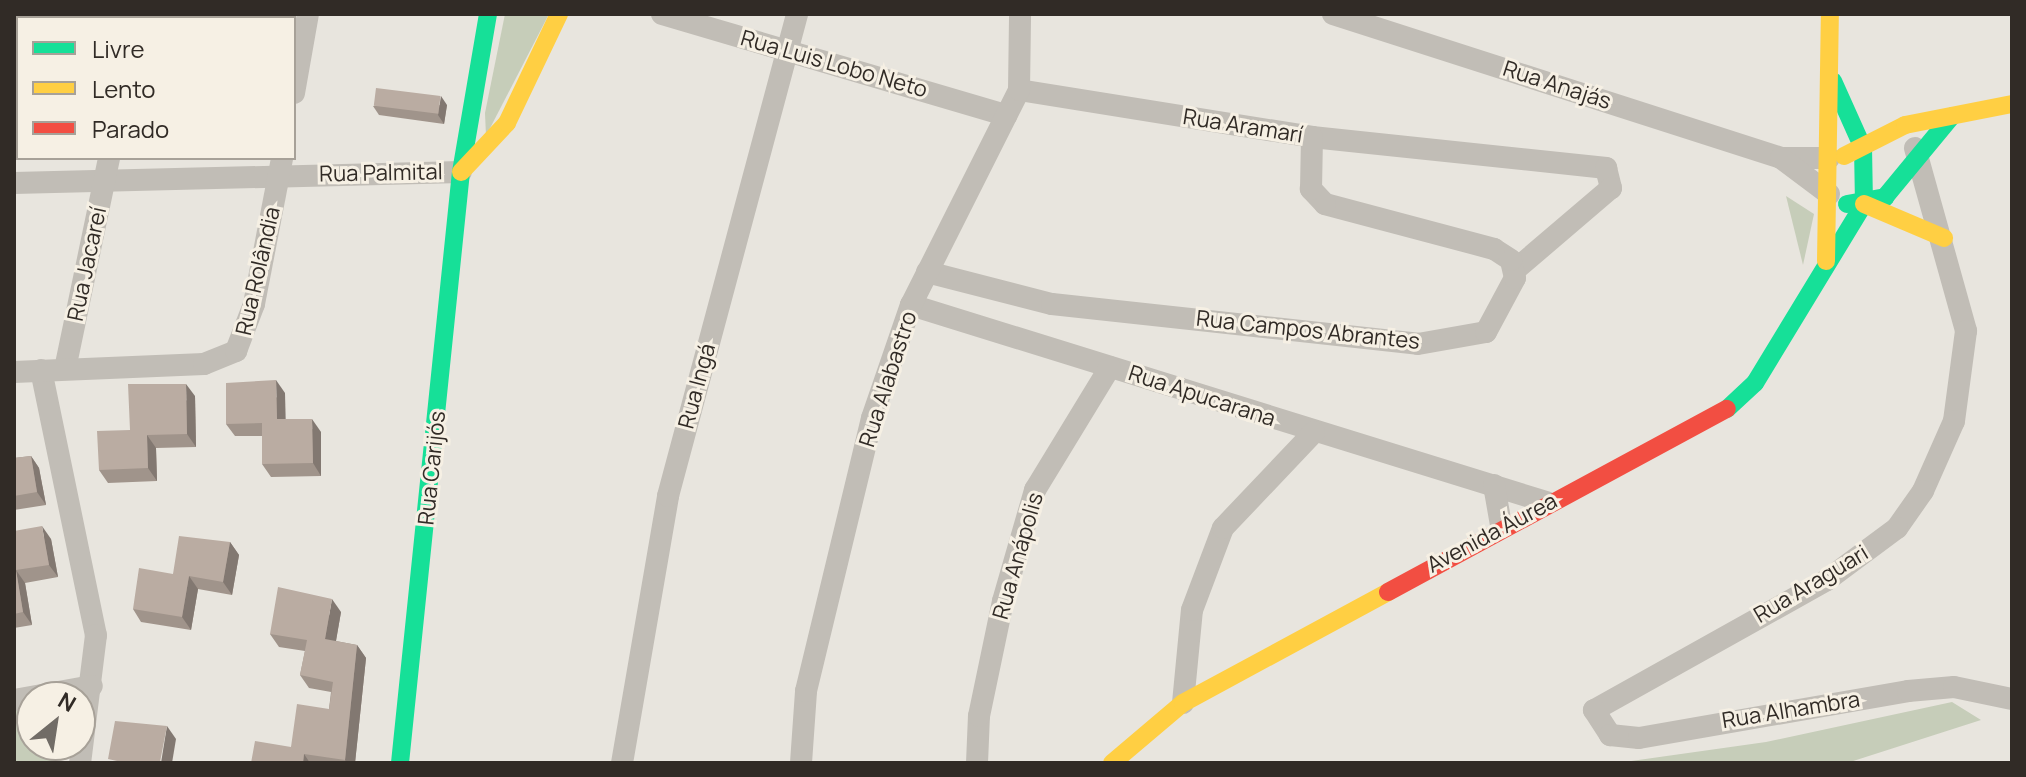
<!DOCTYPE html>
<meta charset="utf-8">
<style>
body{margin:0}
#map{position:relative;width:2026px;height:777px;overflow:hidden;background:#e8e5de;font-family:Manrope,sans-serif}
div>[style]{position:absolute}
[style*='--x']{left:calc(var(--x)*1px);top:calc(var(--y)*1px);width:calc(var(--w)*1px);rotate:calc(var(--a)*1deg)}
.green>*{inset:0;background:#c6cdb9}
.street>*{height:22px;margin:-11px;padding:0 11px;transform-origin:11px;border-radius:11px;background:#c1bdb6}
.fast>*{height:18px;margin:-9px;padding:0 9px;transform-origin:9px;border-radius:9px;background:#16e098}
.slow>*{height:18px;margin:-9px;padding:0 9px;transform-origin:9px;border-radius:9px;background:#ffcf43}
.jam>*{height:18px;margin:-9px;padding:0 9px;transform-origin:9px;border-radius:9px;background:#f24e42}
.wall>*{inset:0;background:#a0948b}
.shaded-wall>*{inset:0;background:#827871}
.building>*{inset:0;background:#baaca2;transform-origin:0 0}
span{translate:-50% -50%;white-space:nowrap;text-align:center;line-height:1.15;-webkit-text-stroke:6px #f6f0e4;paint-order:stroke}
.street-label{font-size:22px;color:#312b26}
.frame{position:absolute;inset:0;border:16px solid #312b26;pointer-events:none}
.legend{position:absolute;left:16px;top:16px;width:280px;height:144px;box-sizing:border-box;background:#f6f0e4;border:2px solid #a7a198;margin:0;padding:10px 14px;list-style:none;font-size:24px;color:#312b26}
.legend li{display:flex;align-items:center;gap:16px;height:40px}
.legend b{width:40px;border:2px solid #a7a198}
.north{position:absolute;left:16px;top:681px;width:80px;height:80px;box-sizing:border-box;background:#f6f0e4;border:2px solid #a7a198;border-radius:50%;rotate:30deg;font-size:22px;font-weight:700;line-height:32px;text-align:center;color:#312b26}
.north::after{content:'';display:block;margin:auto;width:28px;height:36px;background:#716c66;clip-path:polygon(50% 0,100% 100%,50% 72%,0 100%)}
</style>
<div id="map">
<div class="green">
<i style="clip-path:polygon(505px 14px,549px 14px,486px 136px,485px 113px)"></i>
<i style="clip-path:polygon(1786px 196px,1814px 214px,1803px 265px)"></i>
<i style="clip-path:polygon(32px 701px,32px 745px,58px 745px,55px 763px,14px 763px,14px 704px)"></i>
<i style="clip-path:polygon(1952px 702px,1981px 720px,1847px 763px,1617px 763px,1766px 742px)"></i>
</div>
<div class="street">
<i style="--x:662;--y:14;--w:359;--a:16.4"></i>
<i style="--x:1333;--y:14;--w:471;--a:17.8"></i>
<i style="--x:1781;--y:158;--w:48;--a:0"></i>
<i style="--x:129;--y:18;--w:4;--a:-76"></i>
<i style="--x:1019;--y:90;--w:297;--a:9.1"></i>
<i style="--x:1312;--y:137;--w:296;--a:6"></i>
<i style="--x:1606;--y:168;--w:21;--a:76"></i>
<i style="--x:1611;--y:188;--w:125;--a:139.5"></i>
<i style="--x:294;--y:93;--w:80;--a:-80"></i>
<i style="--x:1915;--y:148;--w:190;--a:74.4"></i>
<i style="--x:1966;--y:331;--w:91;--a:97.6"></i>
<i style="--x:1954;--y:421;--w:77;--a:113.9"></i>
<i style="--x:1923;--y:491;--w:45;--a:125.1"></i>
<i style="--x:1897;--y:528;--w:87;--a:143.4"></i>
<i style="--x:1827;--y:580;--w:267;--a:150.8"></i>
<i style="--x:1594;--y:710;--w:30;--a:57"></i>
<i style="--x:1610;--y:735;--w:29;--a:6"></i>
<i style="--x:1639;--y:738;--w:273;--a:-9.9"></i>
<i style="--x:1908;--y:691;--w:46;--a:-5"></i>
<i style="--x:1954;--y:687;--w:59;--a:11.7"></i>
<i style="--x:1781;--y:158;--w:60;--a:36.9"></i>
<i style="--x:14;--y:183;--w:447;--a:-1.4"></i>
<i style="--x:927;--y:272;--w:129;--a:14.4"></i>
<i style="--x:1052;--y:304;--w:368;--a:6.2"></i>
<i style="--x:1418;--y:344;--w:69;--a:-10"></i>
<i style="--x:1486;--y:332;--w:61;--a:-61.8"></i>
<i style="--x:1515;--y:278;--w:18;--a:-103"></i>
<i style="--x:1511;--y:260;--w:20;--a:-147"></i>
<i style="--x:1494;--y:249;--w:175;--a:-165.1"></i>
<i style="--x:1325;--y:204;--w:21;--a:-133"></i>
<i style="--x:1311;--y:189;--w:52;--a:-88.9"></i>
<i style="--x:911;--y:305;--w:665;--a:17.24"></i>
<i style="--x:65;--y:369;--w:216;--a:-78.2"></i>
<i style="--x:41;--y:370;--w:271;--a:78.3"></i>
<i style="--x:96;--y:635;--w:129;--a:97.1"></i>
<i style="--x:14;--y:372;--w:190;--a:-2.4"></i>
<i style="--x:204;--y:364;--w:35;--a:-22"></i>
<i style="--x:236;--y:351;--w:50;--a:-69"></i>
<i style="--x:254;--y:304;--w:149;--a:-79.1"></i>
<i style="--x:1494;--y:485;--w:41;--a:80.1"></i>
<i style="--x:14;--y:700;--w:79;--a:-10.2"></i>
<i style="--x:1183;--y:703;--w:93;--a:-84.5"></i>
<i style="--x:1192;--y:610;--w:88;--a:-69.3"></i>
<i style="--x:1223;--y:528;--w:132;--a:-46.5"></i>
<i style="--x:622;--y:763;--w:271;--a:-80.2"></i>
<i style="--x:668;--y:496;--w:499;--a:-75"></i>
<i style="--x:801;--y:763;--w:72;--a:-86"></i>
<i style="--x:806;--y:691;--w:281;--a:-76.4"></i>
<i style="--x:872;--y:418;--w:120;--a:-71"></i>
<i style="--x:911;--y:305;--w:241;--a:-63.3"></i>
<i style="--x:1019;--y:90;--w:76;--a:-89.2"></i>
<i style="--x:977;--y:763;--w:47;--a:-87.6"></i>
<i style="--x:979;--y:716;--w:117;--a:-78.2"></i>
<i style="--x:1003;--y:601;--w:116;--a:-73.9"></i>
<i style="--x:1035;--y:490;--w:144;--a:-58.6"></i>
</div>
<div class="fast">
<i style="--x:1847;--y:204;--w:39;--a:-10"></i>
<i style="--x:1885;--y:197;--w:105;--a:-50.4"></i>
<i style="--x:1727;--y:409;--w:38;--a:-43"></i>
<i style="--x:1755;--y:383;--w:210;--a:-58.7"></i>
<i style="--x:1864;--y:204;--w:56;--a:-91"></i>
<i style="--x:1863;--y:148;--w:73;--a:-114.1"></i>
<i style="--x:400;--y:763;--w:594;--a:-84.11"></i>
<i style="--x:461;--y:172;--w:160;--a:-80.3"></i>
</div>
<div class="slow">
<i style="--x:1844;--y:156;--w:68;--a:-26.9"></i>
<i style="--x:1905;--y:125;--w:109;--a:-11.1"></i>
<i style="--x:461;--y:172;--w:67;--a:-46.8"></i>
<i style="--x:507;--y:123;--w:121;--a:-64.5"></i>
<i style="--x:1864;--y:204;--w:87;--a:23"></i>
<i style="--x:1826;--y:261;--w:247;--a:-89.1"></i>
<i style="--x:1112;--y:763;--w:93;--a:-40.2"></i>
<i style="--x:1183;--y:703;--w:233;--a:-28.4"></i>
</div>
<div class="jam">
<i style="--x:1388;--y:592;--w:385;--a:-28.4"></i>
</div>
<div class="wall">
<i style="clip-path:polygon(447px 105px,444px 124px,379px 115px,373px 106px)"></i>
<i style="clip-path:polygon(285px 393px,285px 419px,321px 432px,321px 476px,271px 477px,262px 464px,262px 436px,235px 436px,226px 424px)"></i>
<i style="clip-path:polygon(195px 396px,196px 447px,156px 448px,157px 481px,108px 483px,99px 470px,130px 430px)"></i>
<i style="clip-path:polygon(31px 456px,39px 468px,46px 505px,14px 510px,14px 458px)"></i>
<i style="clip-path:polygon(14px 531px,51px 539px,58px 577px,25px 583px,32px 625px,14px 628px)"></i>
<i style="clip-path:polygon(230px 542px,239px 555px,232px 595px,198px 589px,191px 630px,141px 622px,133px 609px,173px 574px)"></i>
<i style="clip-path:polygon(341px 612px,336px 641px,357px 645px,366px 658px,355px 763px,251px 763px,291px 747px,329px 709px,331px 692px,309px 688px,300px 675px,305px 651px,279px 647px,270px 634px)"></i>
</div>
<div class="shaded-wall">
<i style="clip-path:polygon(441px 96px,447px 105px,444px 124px,438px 115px)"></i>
<i style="clip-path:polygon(276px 380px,285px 393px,286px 432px,277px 419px)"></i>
<i style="clip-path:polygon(186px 384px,195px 396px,196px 447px,187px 434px)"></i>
<i style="clip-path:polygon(312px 419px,321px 432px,321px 476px,313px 463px)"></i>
<i style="clip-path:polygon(147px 435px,156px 448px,157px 481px,148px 468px)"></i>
<i style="clip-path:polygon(31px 456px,39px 468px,46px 505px,37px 492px)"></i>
<i style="clip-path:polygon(42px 526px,51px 539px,58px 577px,49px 565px)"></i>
<i style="clip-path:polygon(230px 542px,239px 555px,232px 595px,223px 582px)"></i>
<i style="clip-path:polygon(16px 570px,25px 583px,32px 625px,23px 612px)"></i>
<i style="clip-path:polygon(189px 576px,198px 589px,191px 630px,182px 617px)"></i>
<i style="clip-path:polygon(332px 599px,341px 612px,334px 652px,325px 639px)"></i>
<i style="clip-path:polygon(357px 645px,366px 658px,355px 763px,347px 763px,345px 760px)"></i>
<i style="clip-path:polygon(167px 726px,176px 739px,172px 763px,161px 763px)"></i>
<i style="clip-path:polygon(304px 754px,310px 763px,303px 763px)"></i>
</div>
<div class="building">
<i style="left:376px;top:88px;width:65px;height:18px;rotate:7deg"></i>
<i style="clip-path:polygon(276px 380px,277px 419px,312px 419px,313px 463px,262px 464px,262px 423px,226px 424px,226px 383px)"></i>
<i style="clip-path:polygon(128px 384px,186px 384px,187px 434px,147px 435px,148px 468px,99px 470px,97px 431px,130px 430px)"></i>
<i style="clip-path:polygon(31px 456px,37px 492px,14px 496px,14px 458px)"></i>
<i style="clip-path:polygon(42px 526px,49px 565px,16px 570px,23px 612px,14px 614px,14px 531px)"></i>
<i style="clip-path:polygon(179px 536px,230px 542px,223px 582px,189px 576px,182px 617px,133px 609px,139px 568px,173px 574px)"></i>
<i style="clip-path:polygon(278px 587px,332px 599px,325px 639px,357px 645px,345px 760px,304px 754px,303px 763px,251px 763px,255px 741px,291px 747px,297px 704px,329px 709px,333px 682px,300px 675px,307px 640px,270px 634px)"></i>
<i style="clip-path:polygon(115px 721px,167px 726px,160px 762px,165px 763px,126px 763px,108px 759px)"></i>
</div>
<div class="street-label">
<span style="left:834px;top:64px;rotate:16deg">Rua Luis Lobo Neto</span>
<span style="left:1557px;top:85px;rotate:18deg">Rua Anajás</span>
<span style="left:1243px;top:126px;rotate:9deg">Rua Aramarí</span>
<span style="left:381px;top:173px;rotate:-1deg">Rua Palmital</span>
<span style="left:87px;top:264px;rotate:-78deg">Rua Jacareí</span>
<span style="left:258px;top:271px;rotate:-77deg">Rua Rolândia</span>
<span style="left:1308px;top:330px;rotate:6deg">Rua Campos Abrantes</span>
<span style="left:888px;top:379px;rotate:-72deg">Rua Alabastro</span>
<span style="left:697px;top:386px;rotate:-75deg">Rua Ingá</span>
<span style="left:1202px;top:396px;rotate:18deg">Rua Apucarana</span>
<span style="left:432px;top:468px;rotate:-84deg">Rua Carijós</span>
<span style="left:1492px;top:533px;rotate:-28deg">Avenida Áurea</span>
<span style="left:1018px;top:556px;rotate:-74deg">Rua Anápolis</span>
<span style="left:1811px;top:584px;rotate:-31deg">Rua Araguari</span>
<span style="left:1791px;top:710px;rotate:-9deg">Rua Alhambra</span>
</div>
<div class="frame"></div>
<ul class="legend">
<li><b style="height:10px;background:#16e098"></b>Livre</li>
<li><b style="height:10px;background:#ffcf43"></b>Lento</li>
<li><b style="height:10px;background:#f24e42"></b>Parado</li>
</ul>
<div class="north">N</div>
</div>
